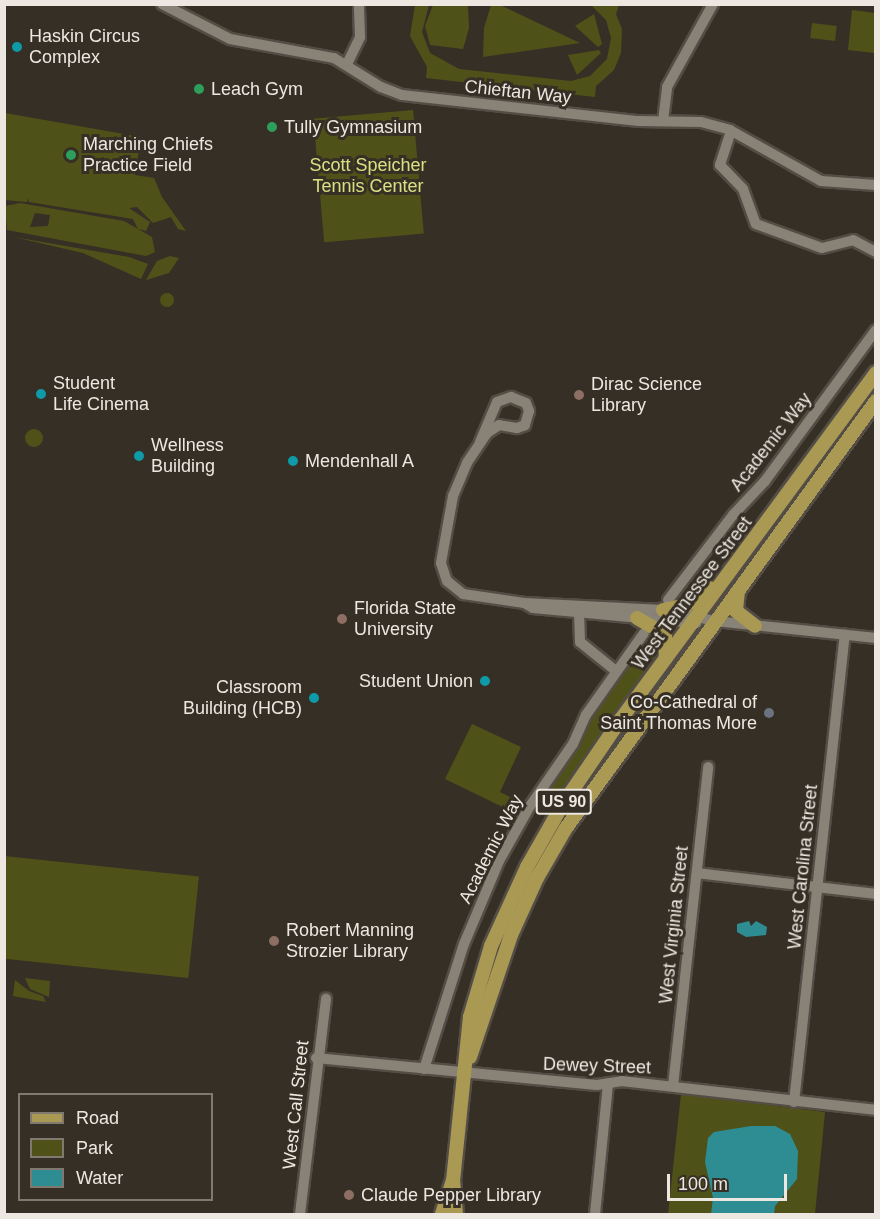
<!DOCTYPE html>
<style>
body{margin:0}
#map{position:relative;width:880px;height:1219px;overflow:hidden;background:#362f25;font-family:Helvetica,sans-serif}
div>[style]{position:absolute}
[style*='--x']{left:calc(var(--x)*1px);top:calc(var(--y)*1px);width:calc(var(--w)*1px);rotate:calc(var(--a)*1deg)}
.green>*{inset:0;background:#4f5218;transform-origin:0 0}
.round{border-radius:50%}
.water>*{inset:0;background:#2e8d92}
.roads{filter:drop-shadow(2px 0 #534d45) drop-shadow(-2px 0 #534d45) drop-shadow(0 2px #534d45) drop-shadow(0 -2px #534d45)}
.minor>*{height:10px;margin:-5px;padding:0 5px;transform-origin:5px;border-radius:5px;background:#898276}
.major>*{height:14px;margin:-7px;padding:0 7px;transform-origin:7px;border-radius:7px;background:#a99953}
.dots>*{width:16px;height:16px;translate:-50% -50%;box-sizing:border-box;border:3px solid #362f25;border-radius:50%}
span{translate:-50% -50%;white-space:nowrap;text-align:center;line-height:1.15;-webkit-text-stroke:6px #362f25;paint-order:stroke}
.shield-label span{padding:2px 4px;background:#362f25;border:2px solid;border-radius:4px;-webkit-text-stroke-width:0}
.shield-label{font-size:16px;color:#ece8e1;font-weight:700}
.poi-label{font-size:18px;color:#ece8e1}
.left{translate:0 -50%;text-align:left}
.right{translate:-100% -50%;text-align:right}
.street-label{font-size:18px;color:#ece8e1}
.park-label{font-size:18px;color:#d9e083}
.frame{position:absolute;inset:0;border:6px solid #ece8e1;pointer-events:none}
.legend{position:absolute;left:18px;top:1093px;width:195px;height:108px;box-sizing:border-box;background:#362f25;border:2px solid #7f7970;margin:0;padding:8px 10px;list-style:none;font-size:18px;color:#ece8e1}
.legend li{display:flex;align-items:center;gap:12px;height:30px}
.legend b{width:30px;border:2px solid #7f7970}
.scale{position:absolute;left:667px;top:1174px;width:120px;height:27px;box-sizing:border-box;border:3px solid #ece8e1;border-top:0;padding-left:8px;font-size:18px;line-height:21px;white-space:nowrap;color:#ece8e1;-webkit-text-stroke:4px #362f25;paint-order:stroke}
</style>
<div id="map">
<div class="green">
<i style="clip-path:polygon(415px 5px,429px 5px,422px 32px,430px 53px,459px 69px,571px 81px,590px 76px,607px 59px,611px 38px,606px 20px,591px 5px,619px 5px,616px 14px,622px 29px,621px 53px,614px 70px,596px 86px,595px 97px,426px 78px,427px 67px,410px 36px)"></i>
<i style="clip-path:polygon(433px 5px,468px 6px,469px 28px,463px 49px,430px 45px,425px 26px)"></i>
<i style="clip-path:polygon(491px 5px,500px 5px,580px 43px,483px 57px,484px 28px)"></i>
<i style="clip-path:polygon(852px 10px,875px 13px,875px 53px,848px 50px)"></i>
<i style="clip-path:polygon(594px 14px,602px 44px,598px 47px,575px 26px)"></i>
<i style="left:812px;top:23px;width:25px;height:15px;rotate:7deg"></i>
<i style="clip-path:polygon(599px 50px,601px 53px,577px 75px,568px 55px)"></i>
<i style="left:413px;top:110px;width:124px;height:100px;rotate:85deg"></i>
<i style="clip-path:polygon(5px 113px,141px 137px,135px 175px,154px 178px,162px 197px,186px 231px,178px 229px,171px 217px,153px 223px,137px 207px,129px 208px,150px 222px,146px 231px,138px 229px,133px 219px,29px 202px,28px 198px,27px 202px,5px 200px)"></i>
<i style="clip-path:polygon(evenodd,20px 203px,124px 221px,152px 237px,155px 252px,146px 256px,7px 230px,5px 206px,20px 203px,35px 213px,50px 215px,48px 226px,30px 227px,35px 213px)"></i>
<i style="clip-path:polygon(14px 237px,129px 257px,148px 264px,141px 279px,83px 253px)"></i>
<i style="clip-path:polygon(170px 256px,179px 258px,169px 273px,146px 280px,157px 261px)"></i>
<i class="round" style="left:160px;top:293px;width:14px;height:14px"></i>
<i class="round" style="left:25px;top:429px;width:18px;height:18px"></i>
<i style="clip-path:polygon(662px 647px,555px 798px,547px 793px,580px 747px,594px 715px,626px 665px,631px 667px)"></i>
<i style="clip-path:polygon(472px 724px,521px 747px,500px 792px,520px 802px,515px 813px,445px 779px)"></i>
<i style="left:4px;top:856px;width:196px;height:102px;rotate:6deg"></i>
<i style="clip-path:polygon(25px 978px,50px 981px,49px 997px,30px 989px)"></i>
<i style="clip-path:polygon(15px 980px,29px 991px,43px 996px,46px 1002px,13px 996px)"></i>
<i style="clip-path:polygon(681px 1094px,825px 1112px,815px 1214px,668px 1214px)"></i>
</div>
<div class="water">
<i style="clip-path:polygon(749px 921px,751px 926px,756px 921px,767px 927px,766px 935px,746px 937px,737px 932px,737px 924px)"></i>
<i style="clip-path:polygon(751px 1126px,775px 1126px,790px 1134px,798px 1151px,797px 1179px,775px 1206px,774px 1214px,711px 1214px,713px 1198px,705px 1162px,708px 1138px,714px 1132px)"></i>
</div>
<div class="roads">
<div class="minor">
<i style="--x:162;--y:4;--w:76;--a:27.2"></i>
<i style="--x:230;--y:39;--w:106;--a:10.4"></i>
<i style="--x:334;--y:58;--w:55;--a:31.7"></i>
<i style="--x:381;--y:87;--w:22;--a:21"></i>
<i style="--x:402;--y:95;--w:238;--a:6.3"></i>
<i style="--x:639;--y:121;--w:62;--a:0.9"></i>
<i style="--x:701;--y:122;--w:30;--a:15"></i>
<i style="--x:730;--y:130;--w:104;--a:29.3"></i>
<i style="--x:821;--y:181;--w:55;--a:4.2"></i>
<i style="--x:347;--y:64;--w:30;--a:-64"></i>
<i style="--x:360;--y:37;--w:33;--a:-92"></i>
<i style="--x:663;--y:121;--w:34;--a:-83"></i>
<i style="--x:667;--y:87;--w:95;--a:-61"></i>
<i style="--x:731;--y:131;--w:36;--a:108"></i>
<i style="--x:720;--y:165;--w:33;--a:46"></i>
<i style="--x:743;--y:189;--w:37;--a:70"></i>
<i style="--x:756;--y:224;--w:70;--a:20"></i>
<i style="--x:822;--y:248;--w:32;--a:-14"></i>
<i style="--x:853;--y:240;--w:26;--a:28"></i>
<i style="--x:480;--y:442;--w:43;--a:-67"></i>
<i style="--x:497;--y:402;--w:15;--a:-20"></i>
<i style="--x:511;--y:397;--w:16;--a:22"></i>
<i style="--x:526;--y:403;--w:9;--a:69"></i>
<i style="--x:529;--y:411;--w:15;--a:106"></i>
<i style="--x:525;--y:425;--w:9;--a:159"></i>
<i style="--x:517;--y:428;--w:18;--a:-171"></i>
<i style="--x:499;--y:425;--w:14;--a:146"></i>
<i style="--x:487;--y:433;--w:36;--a:124"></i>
<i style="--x:467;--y:463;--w:36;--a:113"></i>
<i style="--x:453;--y:496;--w:68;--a:100.2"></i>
<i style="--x:441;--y:563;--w:19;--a:72"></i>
<i style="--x:447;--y:581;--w:21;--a:39"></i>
<i style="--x:463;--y:594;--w:62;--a:8.4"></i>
<i style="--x:524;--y:603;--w:139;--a:2.9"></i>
<i style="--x:663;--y:610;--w:53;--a:11.9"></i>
<i style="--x:715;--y:621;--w:162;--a:6"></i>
<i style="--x:668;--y:600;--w:107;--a:-52.6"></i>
<i style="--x:733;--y:515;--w:47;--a:-46.7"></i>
<i style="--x:765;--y:481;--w:187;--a:-53.7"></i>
<i style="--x:524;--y:603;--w:10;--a:29"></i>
<i style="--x:533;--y:608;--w:164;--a:5.3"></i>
<i style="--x:579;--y:612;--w:30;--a:88"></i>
<i style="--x:580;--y:642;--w:46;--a:38.9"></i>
<i style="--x:697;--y:873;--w:180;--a:6.7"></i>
<i style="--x:316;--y:1058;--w:282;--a:5.5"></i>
<i style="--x:597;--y:1085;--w:25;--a:-9"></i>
<i style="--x:622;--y:1081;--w:256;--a:6.5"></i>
<i style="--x:424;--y:1069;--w:131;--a:-72.3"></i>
<i style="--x:464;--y:944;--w:90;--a:-67.1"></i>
<i style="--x:499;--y:861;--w:63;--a:-60.6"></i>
<i style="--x:530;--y:806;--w:75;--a:-55.3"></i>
<i style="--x:573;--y:744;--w:32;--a:-66"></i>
<i style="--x:586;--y:715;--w:100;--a:-54.7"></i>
<i style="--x:673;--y:1086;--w:321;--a:-83.7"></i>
<i style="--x:794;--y:1102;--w:470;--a:-83.8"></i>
<i style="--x:300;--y:1214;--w:217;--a:-83.1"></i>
<i style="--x:595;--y:1214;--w:131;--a:-84.3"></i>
</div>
<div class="major">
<i style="--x:738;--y:591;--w:20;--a:96"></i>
<i style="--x:736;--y:611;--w:24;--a:38"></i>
<i style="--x:663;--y:610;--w:25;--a:-12"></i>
<i style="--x:687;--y:605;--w:29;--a:-35"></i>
<i style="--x:637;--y:618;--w:32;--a:30"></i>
<i style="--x:665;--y:634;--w:24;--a:88"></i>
<i style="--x:470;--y:1057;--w:129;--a:-71.4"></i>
<i style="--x:511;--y:935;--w:63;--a:-65.5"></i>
<i style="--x:537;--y:878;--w:58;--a:-59.9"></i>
<i style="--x:566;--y:828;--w:528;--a:-54.02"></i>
<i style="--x:442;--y:1214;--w:35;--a:-72"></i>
<i style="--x:456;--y:1214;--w:33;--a:-95"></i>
<i style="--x:453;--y:1181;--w:165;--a:-84.1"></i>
<i style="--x:470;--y:1017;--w:74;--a:-73.5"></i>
<i style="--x:491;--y:946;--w:87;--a:-65.5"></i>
<i style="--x:527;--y:867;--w:73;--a:-60.3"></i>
<i style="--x:563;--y:804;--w:103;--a:-55.7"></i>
<i style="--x:621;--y:719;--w:430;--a:-53.6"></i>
</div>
</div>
<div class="dots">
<i style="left:17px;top:47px;background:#0f9aa8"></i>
<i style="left:199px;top:89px;background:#2e9e5b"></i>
<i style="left:272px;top:127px;background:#2e9e5b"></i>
<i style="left:71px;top:155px;background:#2e9e5b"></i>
<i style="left:41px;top:394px;background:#0f9aa8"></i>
<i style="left:579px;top:395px;background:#8d6e63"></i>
<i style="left:139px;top:456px;background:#0f9aa8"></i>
<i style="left:293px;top:461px;background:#0f9aa8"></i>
<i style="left:342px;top:619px;background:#8d6e63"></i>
<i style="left:485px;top:681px;background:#0f9aa8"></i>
<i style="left:314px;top:698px;background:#0f9aa8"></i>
<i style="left:769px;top:713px;background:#6b7280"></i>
<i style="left:274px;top:941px;background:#8d6e63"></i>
<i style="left:349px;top:1195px;background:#8d6e63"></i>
</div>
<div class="shield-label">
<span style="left:564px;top:802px">US 90</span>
</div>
<div class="poi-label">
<span class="left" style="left:29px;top:47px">Haskin Circus<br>Complex</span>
<span class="left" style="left:211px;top:89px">Leach Gym</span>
<span class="left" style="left:284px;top:127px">Tully Gymnasium</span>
<span class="left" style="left:83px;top:155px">Marching Chiefs<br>Practice Field</span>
<span class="left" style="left:53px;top:394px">Student<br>Life Cinema</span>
<span class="left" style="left:591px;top:395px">Dirac Science<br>Library</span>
<span class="left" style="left:151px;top:456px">Wellness<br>Building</span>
<span class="left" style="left:305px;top:461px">Mendenhall A</span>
<span class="left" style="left:354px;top:619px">Florida State<br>University</span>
<span class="right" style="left:473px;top:681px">Student Union</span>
<span class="right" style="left:302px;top:698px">Classroom<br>Building (HCB)</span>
<span class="right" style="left:757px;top:713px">Co-Cathedral of<br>Saint Thomas More</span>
<span class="left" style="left:286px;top:941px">Robert Manning<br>Strozier Library</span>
<span class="left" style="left:361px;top:1195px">Claude Pepper Library</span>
</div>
<div class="street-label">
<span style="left:518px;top:92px;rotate:6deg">Chieftan Way</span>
<span style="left:771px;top:442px;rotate:-52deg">Academic Way</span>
<span style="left:692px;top:593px;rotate:-53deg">West Tennessee Street</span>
<span style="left:491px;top:849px;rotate:-63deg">Academic Way</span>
<span style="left:803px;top:867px;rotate:-84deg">West Carolina Street</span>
<span style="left:674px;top:925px;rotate:-84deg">West Virginia Street</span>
<span style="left:597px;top:1066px;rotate:2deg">Dewey Street</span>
<span style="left:296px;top:1105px;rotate:-84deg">West Call Street</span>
</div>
<div class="park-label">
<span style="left:368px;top:176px">Scott Speicher<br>Tennis Center</span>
</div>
<div class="frame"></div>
<ul class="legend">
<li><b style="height:8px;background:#a99953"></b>Road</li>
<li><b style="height:16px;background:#4f5218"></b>Park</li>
<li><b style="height:16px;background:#2e8d92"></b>Water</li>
</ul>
<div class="scale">100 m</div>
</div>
